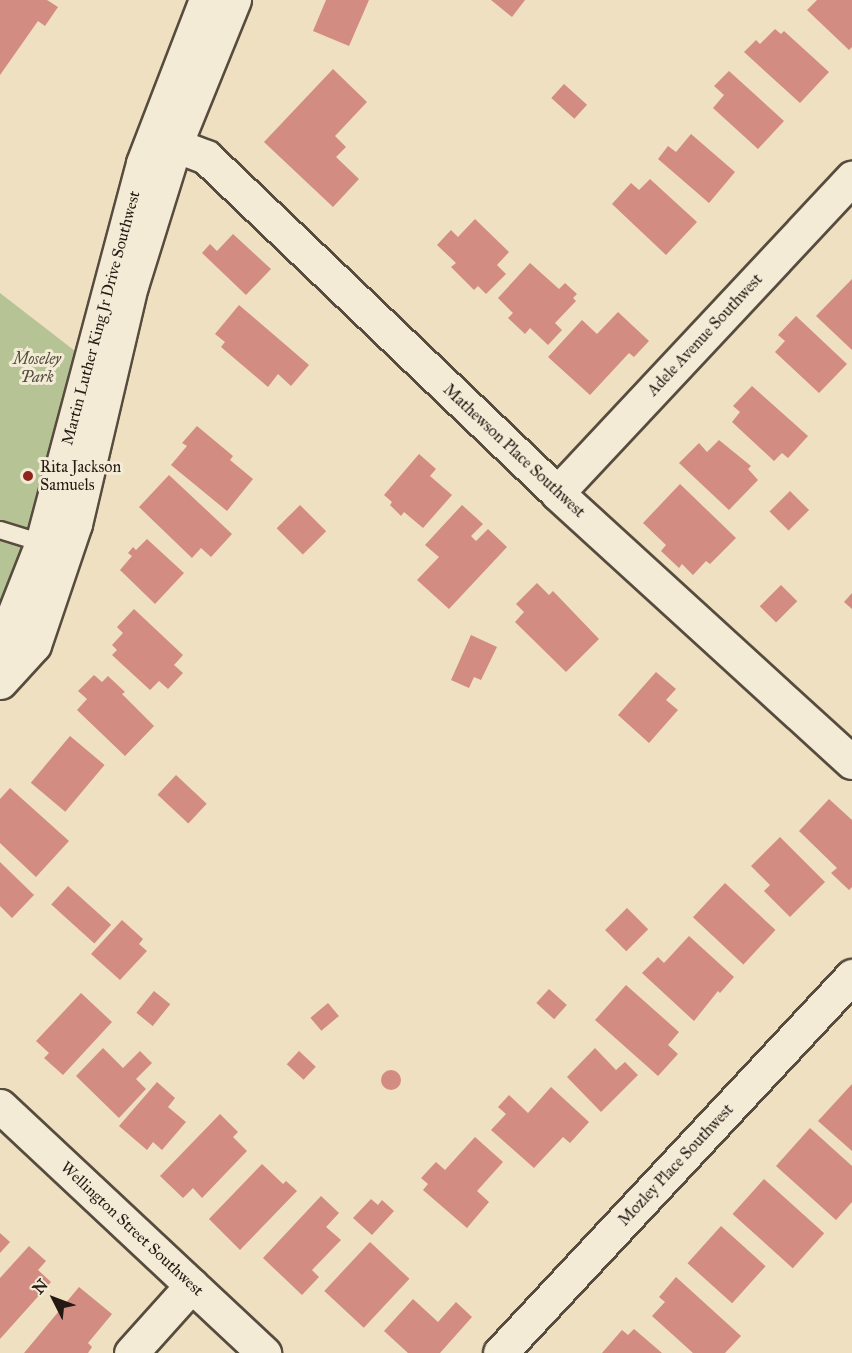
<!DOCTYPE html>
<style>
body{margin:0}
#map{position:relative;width:852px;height:1353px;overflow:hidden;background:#eee0c1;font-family:"IM FELL Great Primer",serif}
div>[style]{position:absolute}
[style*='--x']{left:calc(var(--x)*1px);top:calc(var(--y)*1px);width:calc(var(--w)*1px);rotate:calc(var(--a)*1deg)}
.green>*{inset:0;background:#b6c395}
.building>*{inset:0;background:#d28c81;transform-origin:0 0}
.round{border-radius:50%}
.roads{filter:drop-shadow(2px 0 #574c3e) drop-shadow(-2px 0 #574c3e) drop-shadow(0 2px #574c3e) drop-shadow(0 -2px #574c3e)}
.service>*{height:16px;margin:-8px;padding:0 8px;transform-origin:8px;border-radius:8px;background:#f4ebd7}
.minor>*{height:33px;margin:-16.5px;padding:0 16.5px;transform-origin:16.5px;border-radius:16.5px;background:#f4ebd7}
.secondary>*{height:33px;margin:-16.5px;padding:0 16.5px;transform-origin:16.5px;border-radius:16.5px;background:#f4ebd7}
.dots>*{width:16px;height:16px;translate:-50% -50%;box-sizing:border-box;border:3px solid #f4ebd7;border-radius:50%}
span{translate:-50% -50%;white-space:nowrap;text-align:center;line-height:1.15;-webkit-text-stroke:6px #f4ebd7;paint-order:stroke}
.street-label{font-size:16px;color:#251a13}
.park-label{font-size:16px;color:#504d3a;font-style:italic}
.poi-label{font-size:16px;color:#251a13}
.left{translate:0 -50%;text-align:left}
.north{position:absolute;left:24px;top:1269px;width:60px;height:60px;-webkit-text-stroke:4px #f4ebd7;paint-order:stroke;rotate:312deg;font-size:16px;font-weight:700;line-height:24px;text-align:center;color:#251a13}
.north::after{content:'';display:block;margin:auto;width:21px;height:27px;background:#251a13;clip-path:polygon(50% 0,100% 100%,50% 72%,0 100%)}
</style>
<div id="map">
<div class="green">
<i style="clip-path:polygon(0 293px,75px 351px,50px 636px,0 681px)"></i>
</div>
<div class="building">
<i style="clip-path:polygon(0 0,47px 0,58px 7px,45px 26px,38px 21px,0 75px)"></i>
<i style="clip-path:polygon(326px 0,369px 0,349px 46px,313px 31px)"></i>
<i style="clip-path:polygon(491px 0,525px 0,512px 17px)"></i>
<i style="clip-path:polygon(817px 0,852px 0,852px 47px,849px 50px,807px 10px)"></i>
<i style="clip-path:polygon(775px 29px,781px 34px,784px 31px,829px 72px,800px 103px,744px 52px,756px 40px,760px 44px)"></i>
<i style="clip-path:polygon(333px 69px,367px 102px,335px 136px,346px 147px,336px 157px,359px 179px,333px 207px,264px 142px)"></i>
<i style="clip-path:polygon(729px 71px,784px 121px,758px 149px,713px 108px,724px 95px,714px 86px)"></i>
<i style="left:564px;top:84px;width:31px;height:19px;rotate:42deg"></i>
<i style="clip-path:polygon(691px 134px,735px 172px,709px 203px,658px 159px,668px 146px,676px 152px)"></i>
<i style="clip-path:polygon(650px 179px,697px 222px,666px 255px,612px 204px,631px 183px,639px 190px)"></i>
<i style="clip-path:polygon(475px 219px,509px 252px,497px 265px,506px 274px,486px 294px,478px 286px,474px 290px,451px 267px,456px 263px,437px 245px,451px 230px,458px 237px)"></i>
<i style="clip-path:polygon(233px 234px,271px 269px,246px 295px,202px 253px,210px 244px,217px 251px)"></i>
<i style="clip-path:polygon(530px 263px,559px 289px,565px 283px,577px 294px,573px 298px,576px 301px,555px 323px,562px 330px,548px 345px,530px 328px,525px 334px,508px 318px,513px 313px,498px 298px)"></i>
<i style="clip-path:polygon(852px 279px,852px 350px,816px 316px)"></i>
<i style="clip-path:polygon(239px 305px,309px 365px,291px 386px,278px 374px,268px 387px,221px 347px,225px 342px,215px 334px)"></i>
<i style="clip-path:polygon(618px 312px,649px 341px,634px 357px,629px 353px,590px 395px,548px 357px,582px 320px,597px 334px)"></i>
<i style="clip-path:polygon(796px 316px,847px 364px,819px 393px,775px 352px,785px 341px,778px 335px)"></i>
<i style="clip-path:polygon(752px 386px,808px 436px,788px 458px,782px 453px,774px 461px,732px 422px,740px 412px,733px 406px)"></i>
<i style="clip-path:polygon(197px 426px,233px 456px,230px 460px,253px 479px,227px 511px,171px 465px,187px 446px,182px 443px)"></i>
<i style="clip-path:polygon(719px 440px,751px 466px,748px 469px,758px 480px,729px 510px,679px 463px,699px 443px,707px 452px)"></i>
<i style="clip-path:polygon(419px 454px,436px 469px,430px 476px,452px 495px,423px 528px,404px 512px,401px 516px,390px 505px,392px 502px,384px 495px)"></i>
<i style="clip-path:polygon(169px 475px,232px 534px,211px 557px,201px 548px,192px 558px,139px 507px)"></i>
<i style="clip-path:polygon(680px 484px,736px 538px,710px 564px,706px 561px,693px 575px,682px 564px,679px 568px,661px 551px,666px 545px,643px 523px)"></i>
<i style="left:790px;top:491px;width:27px;height:29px;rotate:45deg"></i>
<i style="left:300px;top:505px;width:37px;height:33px;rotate:45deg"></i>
<i style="clip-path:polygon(462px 505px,483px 524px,471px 536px,476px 541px,488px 529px,507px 547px,449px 609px,417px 580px,439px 557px,425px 545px)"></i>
<i style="clip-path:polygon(147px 539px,184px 573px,155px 604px,120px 570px,132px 556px,128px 553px,133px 547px,136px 550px)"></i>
<i style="clip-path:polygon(537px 583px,549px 595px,553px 591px,599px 639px,566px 672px,515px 622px,524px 612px,516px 604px)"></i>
<i style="left:781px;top:585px;width:23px;height:30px;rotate:45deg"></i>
<i style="clip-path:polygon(852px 593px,852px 609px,844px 602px)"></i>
<i style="clip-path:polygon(134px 609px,183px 655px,174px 665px,183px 673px,168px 689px,159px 681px,150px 690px,112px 655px,117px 650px,112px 645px,123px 633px,117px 627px)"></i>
<i style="clip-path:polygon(471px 635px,497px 647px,481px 680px,474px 677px,469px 688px,451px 680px)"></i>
<i style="clip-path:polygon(656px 672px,676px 689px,666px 700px,678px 710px,649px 743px,618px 715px)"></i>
<i style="clip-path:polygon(94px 675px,102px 682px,108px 676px,125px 692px,122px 694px,154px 726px,125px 756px,77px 710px,87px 699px,78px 691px)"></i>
<i style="left:70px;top:736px;width:45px;height:61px;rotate:40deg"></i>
<i style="left:176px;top:775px;width:42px;height:27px;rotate:43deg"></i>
<i style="clip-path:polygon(10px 788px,69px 841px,36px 877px,0 843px,0 799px)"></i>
<i style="clip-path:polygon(829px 799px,852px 820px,852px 887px,849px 890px,831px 873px,837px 868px,799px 831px)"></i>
<i style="clip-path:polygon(780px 837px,825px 882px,790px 917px,764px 891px,770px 885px,751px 866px)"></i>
<i style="clip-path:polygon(0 862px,34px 895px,12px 918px,0 906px)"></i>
<i style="left:725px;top:883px;width:69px;height:47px;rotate:43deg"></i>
<i style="left:68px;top:886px;width:58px;height:25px;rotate:42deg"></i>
<i style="left:627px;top:908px;width:30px;height:31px;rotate:45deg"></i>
<i style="clip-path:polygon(122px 920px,143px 939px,139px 944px,147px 951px,120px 980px,91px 954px)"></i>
<i style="clip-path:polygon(689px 936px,734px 977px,720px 993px,718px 991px,694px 1021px,642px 973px,658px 957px,664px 963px)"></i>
<i style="clip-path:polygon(626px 985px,679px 1032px,668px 1045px,678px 1054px,658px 1076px,595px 1020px)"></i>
<i style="left:549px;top:989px;width:24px;height:19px;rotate:42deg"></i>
<i style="left:154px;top:991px;width:21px;height:28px;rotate:39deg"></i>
<i style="clip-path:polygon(81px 993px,112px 1022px,63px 1075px,44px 1058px,49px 1053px,36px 1041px)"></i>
<i style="left:328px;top:1003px;width:17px;height:23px;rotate:50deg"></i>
<i style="clip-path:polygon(103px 1048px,123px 1068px,140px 1051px,152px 1063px,136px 1079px,146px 1089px,119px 1118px,76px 1076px)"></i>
<i style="clip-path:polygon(595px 1048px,616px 1070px,625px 1062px,638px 1075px,601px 1112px,567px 1077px)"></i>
<i style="left:299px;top:1051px;width:23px;height:18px;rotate:43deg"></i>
<i class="round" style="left:381px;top:1070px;width:20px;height:20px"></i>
<i style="clip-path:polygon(157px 1082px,175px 1098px,168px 1107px,186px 1122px,162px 1150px,153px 1142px,147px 1150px,119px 1126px)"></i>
<i style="clip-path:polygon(852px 1084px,852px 1151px,818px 1121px)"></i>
<i style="clip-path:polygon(551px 1087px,589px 1122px,570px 1143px,563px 1137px,534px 1168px,491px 1130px,506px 1114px,498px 1107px,509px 1095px,528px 1113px)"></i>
<i style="clip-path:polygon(220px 1114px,238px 1132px,233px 1137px,247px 1151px,202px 1198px,193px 1188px,183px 1198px,160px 1176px)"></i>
<i style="clip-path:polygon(810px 1128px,852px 1166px,852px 1202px,836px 1220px,776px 1166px)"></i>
<i style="clip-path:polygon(475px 1137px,503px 1162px,477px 1191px,489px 1202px,467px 1228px,423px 1190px,428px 1184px,421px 1178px,436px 1162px,445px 1170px)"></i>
<i style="clip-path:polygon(262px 1164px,283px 1184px,286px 1181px,297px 1191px,240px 1250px,209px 1219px)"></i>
<i style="left:764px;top:1179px;width:81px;height:47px;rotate:42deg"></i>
<i style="clip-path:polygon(321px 1196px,339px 1213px,326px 1227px,341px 1240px,312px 1270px,319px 1277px,302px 1295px,263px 1258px)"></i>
<i style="clip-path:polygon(371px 1199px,378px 1205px,382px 1200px,394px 1211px,372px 1235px,353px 1218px)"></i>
<i style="left:721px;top:1226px;width:60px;height:50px;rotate:42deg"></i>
<i style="clip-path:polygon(0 1233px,10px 1242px,0 1253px)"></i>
<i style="left:370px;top:1242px;width:54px;height:67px;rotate:43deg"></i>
<i style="clip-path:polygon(29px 1246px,46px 1261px,38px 1270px,51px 1282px,0 1339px,0 1278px)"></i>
<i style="clip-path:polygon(676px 1277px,741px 1336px,725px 1353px,693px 1353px,652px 1316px,665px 1302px,659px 1297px)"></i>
<i style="clip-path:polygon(79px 1287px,112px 1314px,88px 1343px,92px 1347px,88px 1353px,24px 1353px)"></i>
<i style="clip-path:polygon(413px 1299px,438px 1322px,456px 1302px,472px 1317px,440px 1353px,408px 1353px,384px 1331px)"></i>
<i style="clip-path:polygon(634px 1329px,662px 1353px,602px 1353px,622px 1330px,628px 1335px)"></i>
</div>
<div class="roads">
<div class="service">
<i style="--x:0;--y:530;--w:44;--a:17.2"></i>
</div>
<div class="minor">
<i style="--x:175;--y:145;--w:33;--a:21"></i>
<i style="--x:206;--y:157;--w:486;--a:43.7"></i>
<i style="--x:557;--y:493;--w:399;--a:42.4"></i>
<i style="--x:557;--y:493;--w:432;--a:-46.9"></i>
<i style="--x:0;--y:1106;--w:362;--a:43.1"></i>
<i style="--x:131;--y:1353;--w:91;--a:-48.1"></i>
<i style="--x:500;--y:1353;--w:516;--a:-46.96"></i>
</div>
<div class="secondary">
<i style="--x:4;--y:676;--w:39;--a:-89"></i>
<i style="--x:5;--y:637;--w:101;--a:-68.5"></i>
<i style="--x:42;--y:543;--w:393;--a:-75.1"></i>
<i style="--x:143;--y:163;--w:175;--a:-68.9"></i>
<i style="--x:0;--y:682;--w:50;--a:-47.4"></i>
<i style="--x:34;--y:645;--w:128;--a:-71.3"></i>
<i style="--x:75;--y:524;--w:244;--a:-76.8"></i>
<i style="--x:131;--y:286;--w:148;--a:-72.7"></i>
<i style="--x:175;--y:145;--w:157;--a:-67.9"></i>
</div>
</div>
<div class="dots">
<i style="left:28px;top:476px;background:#8f2418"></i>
</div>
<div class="street-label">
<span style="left:101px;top:318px;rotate:-75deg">Martin Luther King Jr Drive Southwest</span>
<span style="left:705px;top:335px;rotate:-47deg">Adele Avenue Southwest</span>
<span style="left:514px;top:451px;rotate:43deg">Mathewson Place Southwest</span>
<span style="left:676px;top:1165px;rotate:-47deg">Mozley Place Southwest</span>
<span style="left:132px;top:1229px;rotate:43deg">Wellington Street Southwest</span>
</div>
<div class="park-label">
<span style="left:37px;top:368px">Moseley<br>Park</span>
</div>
<div class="poi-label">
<span class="left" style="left:40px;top:476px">Rita Jackson<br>Samuels</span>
</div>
<div class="north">N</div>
</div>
